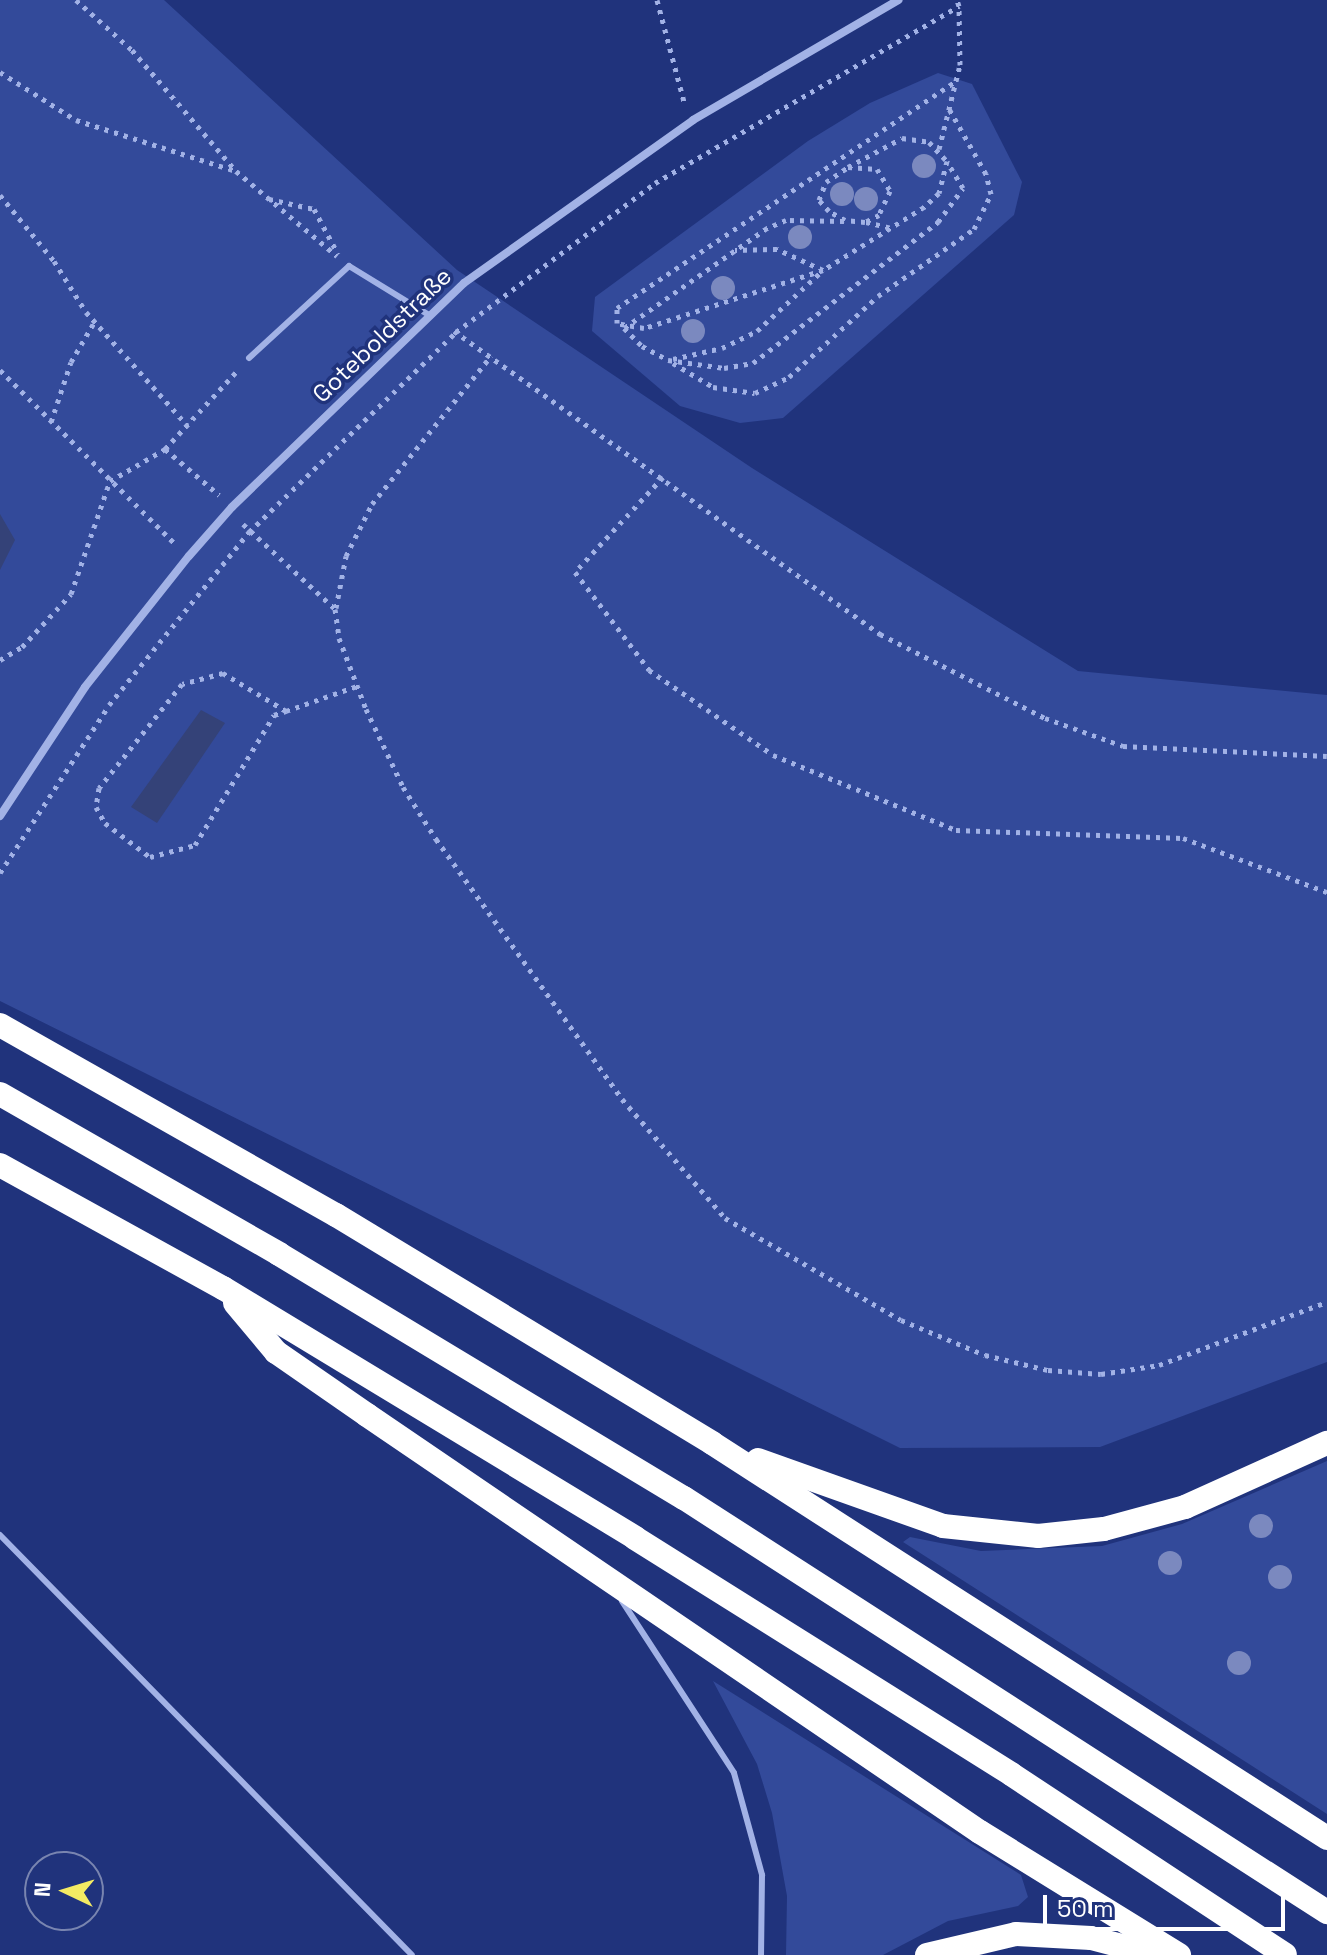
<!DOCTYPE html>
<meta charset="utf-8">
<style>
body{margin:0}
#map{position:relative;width:1327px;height:1955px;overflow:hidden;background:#20337c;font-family:"Space Grotesk",sans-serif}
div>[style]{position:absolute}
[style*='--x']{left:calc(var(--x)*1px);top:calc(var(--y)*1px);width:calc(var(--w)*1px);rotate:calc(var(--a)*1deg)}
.green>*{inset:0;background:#334a9a}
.water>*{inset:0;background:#344278}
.path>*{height:5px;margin-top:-2.5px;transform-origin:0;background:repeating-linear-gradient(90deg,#a2b2e6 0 4px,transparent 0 10px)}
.service>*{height:6px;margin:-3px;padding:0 3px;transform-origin:3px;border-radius:3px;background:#a2b2e6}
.minor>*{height:8px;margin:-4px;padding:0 4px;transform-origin:4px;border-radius:4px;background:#a2b2e6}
.motorway>*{height:24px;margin:-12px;padding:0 12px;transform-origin:12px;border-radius:12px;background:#fff}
.trees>*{width:24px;height:24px;margin:-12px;border-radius:50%;background:#7b89bf}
span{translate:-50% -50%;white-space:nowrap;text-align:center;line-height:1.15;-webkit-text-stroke:7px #20337c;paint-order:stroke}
.street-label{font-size:24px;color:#fff}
.north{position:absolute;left:24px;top:1851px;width:80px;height:80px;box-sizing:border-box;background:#20337c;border:2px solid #7985b0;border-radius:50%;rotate:274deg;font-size:22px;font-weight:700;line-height:32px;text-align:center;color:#fff}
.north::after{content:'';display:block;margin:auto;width:28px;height:36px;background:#f4eb63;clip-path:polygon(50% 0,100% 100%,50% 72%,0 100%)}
.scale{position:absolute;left:1043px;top:1895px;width:242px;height:36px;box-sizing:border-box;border:4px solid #fff;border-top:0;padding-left:10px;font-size:24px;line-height:28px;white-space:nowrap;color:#fff;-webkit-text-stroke:6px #20337c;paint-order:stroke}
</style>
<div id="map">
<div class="green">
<i style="clip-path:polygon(0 0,164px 0,457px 270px,752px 468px,1078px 671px,1327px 695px,1327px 1362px,1100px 1447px,900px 1448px,0 1001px)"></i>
<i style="clip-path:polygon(938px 73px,972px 84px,1022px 182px,1014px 215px,783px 418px,740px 423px,680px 406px,592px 331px,595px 297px,808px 141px,870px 103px)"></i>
<i style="clip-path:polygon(1327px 1461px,1327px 1814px,903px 1542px,910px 1537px,981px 1551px,1102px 1546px,1182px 1524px)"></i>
<i style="clip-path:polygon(713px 1681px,1021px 1875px,1028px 1897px,1018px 1906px,948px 1921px,883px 1955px,786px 1955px,787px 1896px,772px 1813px,757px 1764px)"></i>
</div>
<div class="water">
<i style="clip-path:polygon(0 514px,15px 540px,0 570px)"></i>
<i style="clip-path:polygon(201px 710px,225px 723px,157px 823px,131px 807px)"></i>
</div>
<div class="path">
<i style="--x:76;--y:0;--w:75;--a:41.8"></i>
<i style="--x:132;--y:50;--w:160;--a:49.3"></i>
<i style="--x:236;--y:171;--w:132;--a:40.1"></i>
<i style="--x:657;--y:0;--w:109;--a:75.1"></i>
<i style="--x:0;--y:72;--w:90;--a:32.3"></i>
<i style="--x:76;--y:120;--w:165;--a:17.7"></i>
<i style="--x:939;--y:149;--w:87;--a:-76"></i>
<i style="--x:960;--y:65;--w:59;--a:-91"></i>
<i style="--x:848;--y:167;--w:29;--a:4"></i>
<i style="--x:877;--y:169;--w:26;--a:59"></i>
<i style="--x:890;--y:191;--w:26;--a:115"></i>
<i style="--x:879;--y:215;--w:16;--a:153"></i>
<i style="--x:865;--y:222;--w:20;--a:-174"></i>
<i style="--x:845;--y:220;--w:18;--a:-151"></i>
<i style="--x:829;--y:211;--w:15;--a:-132"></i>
<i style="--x:819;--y:200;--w:19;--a:-69"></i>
<i style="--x:826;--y:182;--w:27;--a:-34"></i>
<i style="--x:848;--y:167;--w:61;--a:-28.2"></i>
<i style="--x:902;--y:138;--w:27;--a:8"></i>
<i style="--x:929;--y:142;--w:26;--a:47"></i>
<i style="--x:947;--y:161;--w:33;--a:104"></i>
<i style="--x:939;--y:193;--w:21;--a:137"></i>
<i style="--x:924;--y:207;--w:119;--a:148"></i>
<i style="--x:823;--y:270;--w:188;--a:162"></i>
<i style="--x:644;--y:328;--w:27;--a:-170"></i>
<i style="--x:617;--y:323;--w:15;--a:-90"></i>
<i style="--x:617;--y:308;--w:408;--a:-33.8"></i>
<i style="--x:0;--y:195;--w:85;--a:50.7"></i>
<i style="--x:54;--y:261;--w:60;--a:57.9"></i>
<i style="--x:86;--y:312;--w:152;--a:48.2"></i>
<i style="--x:269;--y:199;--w:46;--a:12.5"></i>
<i style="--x:314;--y:209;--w:51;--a:61.9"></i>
<i style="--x:844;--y:221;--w:58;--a:-179"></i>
<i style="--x:786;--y:220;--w:21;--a:157"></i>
<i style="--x:767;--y:228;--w:174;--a:145"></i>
<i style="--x:624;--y:328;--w:25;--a:45"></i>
<i style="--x:642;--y:346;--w:30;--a:28"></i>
<i style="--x:668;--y:360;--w:57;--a:8.1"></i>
<i style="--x:724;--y:368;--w:29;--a:-10"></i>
<i style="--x:753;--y:363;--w:233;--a:-37.3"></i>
<i style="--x:938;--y:222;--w:42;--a:-53.7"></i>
<i style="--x:963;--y:188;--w:31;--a:-121"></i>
<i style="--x:866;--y:222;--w:26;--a:13"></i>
<i style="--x:454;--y:331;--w:523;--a:35.42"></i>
<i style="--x:880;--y:634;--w:185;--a:27"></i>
<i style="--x:1045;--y:718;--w:83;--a:19.7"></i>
<i style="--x:1123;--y:746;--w:204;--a:2.8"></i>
<i style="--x:673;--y:359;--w:50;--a:-12.7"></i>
<i style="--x:722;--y:348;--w:39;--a:-26"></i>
<i style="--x:757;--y:331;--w:90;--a:-42.7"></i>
<i style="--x:823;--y:270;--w:51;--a:-155.5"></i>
<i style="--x:777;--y:249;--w:42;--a:178.6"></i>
<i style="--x:673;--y:363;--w:47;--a:31"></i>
<i style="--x:713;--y:387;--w:42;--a:8.1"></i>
<i style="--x:755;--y:393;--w:38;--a:-25"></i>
<i style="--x:789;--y:377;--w:120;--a:-42.3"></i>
<i style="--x:878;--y:296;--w:117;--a:-34.9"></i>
<i style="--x:974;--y:229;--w:39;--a:-64"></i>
<i style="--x:991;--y:194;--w:21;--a:-104"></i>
<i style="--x:986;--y:174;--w:79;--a:-119.5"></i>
<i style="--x:0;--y:370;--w:247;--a:44.8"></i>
<i style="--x:51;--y:422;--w:63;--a:-71.6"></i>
<i style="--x:71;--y:362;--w:48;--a:-59.7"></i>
<i style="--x:165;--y:449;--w:71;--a:40.4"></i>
<i style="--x:663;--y:477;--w:129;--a:132.8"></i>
<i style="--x:575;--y:572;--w:123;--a:52.9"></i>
<i style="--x:649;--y:670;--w:150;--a:34.4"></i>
<i style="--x:773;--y:755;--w:198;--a:22.3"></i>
<i style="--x:956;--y:830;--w:227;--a:2"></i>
<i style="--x:1183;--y:838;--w:154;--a:20.6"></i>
<i style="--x:243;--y:524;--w:125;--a:42.7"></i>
<i style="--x:335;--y:609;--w:29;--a:82"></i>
<i style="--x:339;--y:638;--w:76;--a:69.2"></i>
<i style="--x:366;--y:709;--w:86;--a:64.6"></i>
<i style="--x:403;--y:787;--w:62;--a:57.6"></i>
<i style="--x:436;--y:839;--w:320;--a:54.4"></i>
<i style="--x:622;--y:1099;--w:157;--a:49.1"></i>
<i style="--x:725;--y:1218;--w:203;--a:30.1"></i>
<i style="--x:901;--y:1320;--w:91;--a:22.6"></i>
<i style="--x:985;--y:1355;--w:65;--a:13.4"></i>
<i style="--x:1048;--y:1370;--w:53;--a:4.3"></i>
<i style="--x:1101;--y:1374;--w:59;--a:-8.8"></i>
<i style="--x:1159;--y:1365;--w:179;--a:-20.6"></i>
<i style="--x:336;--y:608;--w:53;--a:-79.1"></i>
<i style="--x:346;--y:556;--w:58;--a:-63.4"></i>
<i style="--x:372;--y:504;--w:190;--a:-51.2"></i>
<i style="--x:0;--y:660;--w:26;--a:-31"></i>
<i style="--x:22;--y:647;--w:72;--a:-47.2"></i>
<i style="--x:71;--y:594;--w:120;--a:-71"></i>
<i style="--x:110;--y:481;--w:64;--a:-30.2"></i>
<i style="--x:165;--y:449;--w:106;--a:-47.3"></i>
<i style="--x:286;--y:711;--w:74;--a:-148.9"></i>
<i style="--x:223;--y:673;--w:42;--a:165"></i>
<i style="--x:182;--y:684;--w:133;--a:128.6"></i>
<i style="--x:99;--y:788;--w:19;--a:99"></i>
<i style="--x:96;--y:807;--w:18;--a:61"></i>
<i style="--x:105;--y:823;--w:56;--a:37.1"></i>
<i style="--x:150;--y:857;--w:47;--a:-14.9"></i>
<i style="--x:195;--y:845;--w:152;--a:-58.7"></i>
<i style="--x:274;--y:715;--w:13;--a:-18"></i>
<i style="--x:286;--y:711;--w:75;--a:-19.4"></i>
<i style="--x:0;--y:873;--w:200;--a:-57"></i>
<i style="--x:109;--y:705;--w:223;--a:-51"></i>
<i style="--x:249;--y:532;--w:288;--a:-44"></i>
<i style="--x:456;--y:332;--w:249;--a:-36.8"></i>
<i style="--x:655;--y:183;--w:352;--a:-30.2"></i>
<i style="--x:959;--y:6;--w:6;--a:-108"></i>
</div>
<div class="service">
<i style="--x:249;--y:358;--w:136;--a:-42.6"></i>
<i style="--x:349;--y:266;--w:94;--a:31.5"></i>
<i style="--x:0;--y:1535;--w:588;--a:45.55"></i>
<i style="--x:622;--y:1601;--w:205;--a:56.9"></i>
<i style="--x:734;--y:1773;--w:106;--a:74.6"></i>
<i style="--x:762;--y:1875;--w:80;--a:90.7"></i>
</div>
<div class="minor">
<i style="--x:0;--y:816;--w:154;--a:-56.6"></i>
<i style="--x:85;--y:687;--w:167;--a:-51.6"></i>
<i style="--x:189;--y:556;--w:65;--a:-48.7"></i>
<i style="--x:232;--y:507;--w:322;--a:-44"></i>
<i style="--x:464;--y:283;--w:281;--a:-35.4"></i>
<i style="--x:693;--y:120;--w:238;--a:-30.3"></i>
</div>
<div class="motorway">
<i style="--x:0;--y:1025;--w:386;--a:29.5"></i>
<i style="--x:336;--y:1215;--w:440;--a:31.2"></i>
<i style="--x:712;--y:1443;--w:731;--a:32.71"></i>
<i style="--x:0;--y:1094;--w:322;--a:29.8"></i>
<i style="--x:279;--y:1254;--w:473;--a:31.1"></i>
<i style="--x:684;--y:1498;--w:765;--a:32.78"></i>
<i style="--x:0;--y:1165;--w:255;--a:28.9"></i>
<i style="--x:223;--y:1288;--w:482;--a:31.2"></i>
<i style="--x:635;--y:1538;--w:444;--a:32.1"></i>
<i style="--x:1011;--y:1774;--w:328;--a:33.4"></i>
<i style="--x:235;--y:1303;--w:64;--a:50.1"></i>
<i style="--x:276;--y:1352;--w:111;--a:34.7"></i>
<i style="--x:367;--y:1415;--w:741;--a:34.23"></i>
<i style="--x:980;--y:1832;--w:234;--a:31.7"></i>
<i style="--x:758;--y:1460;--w:196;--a:19.6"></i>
<i style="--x:943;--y:1526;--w:96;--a:6"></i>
<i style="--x:1038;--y:1536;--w:66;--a:-6.1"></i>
<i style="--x:1104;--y:1529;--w:84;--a:-15.2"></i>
<i style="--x:1185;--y:1507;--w:156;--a:-24.3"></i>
<i style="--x:927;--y:1955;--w:91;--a:-13.3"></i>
<i style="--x:1016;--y:1934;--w:75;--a:3.1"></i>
<i style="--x:1091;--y:1938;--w:68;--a:14.4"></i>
</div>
<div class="trees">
<i style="left:924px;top:166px"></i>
<i style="left:842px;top:194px"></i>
<i style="left:866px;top:199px"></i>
<i style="left:800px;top:237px"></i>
<i style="left:723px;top:288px"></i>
<i style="left:693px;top:331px"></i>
<i style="left:1261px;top:1526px"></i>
<i style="left:1170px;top:1563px"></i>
<i style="left:1280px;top:1577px"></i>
<i style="left:1239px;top:1663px"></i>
</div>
<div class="street-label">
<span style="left:382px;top:335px;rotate:-44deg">Goteboldstraße</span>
</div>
<div class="north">N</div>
<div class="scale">50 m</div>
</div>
